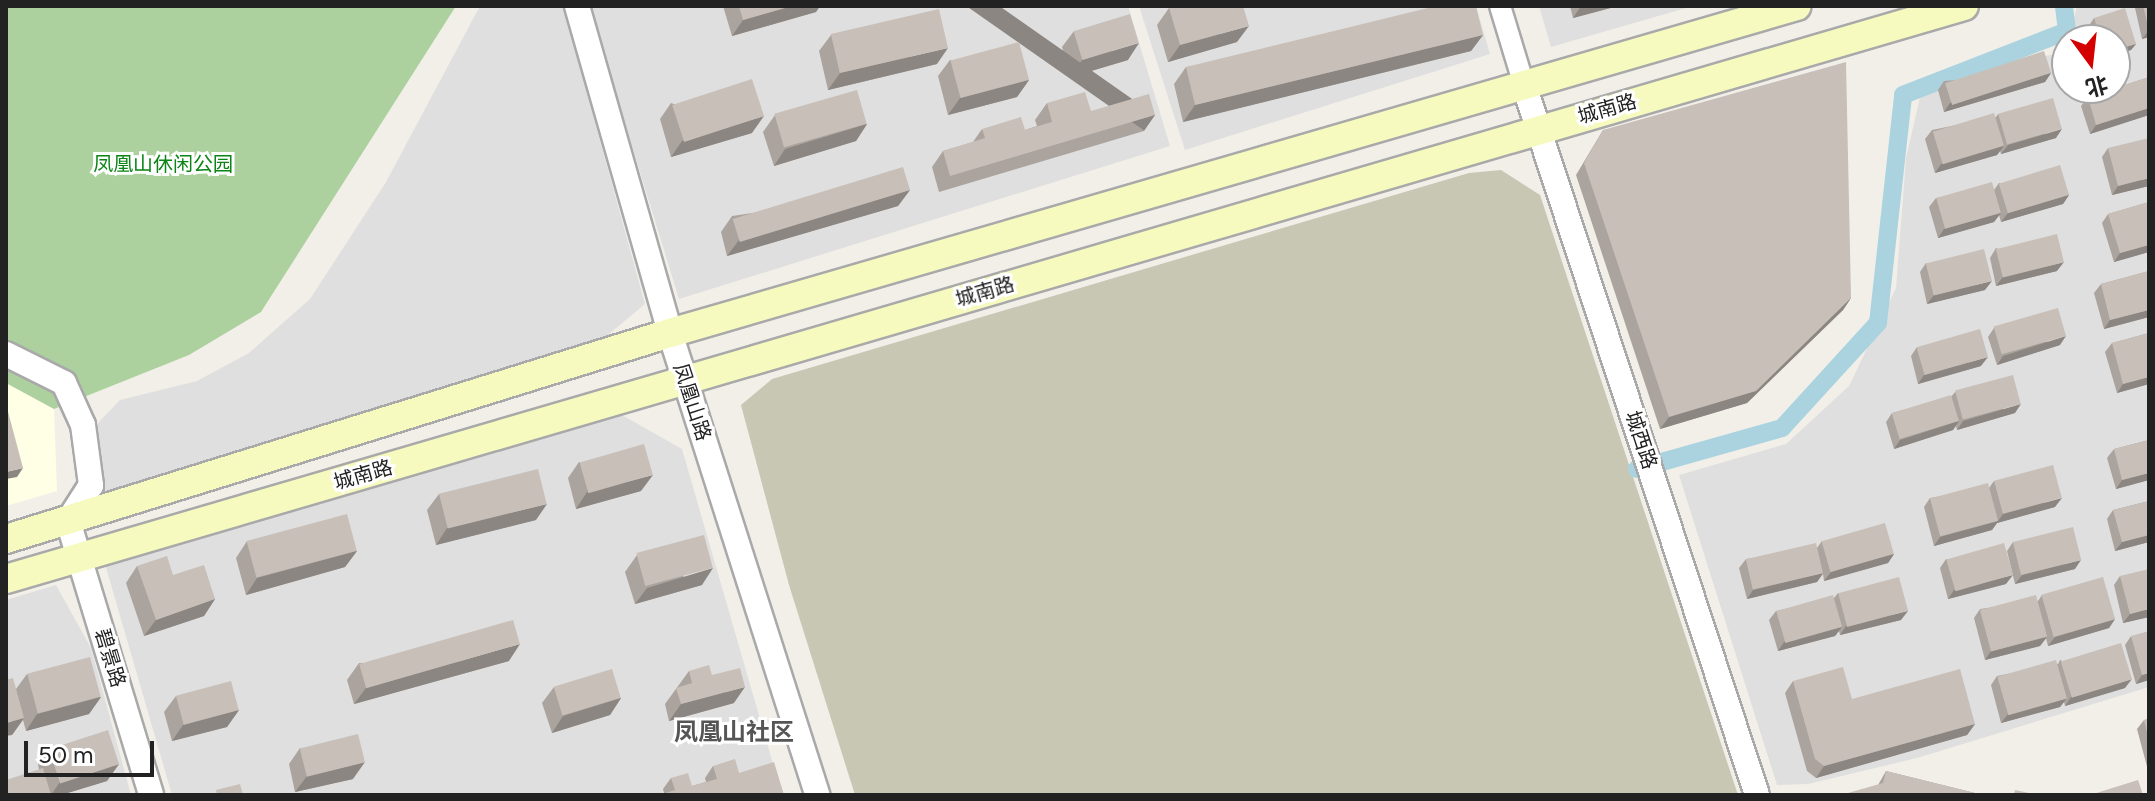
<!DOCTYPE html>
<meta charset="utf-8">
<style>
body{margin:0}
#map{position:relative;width:2155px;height:801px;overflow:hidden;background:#f2efe9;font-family:Figtree,"Noto Sans SC",sans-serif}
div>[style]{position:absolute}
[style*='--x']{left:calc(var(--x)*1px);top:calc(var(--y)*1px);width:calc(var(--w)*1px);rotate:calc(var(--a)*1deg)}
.residential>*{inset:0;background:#e0dfdf}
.education>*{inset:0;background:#ffffe5}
.construction>*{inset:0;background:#c7c7b4}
.forest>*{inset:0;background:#add19e}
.canal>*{height:18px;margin:-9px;padding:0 9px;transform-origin:9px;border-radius:9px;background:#aad3df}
.roads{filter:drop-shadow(2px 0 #a9a9a9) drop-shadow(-2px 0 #a9a9a9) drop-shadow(0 2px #a9a9a9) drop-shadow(0 -2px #a9a9a9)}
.minor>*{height:20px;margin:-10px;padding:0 10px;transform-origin:10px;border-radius:10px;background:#fff}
.tertiary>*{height:24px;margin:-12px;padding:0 12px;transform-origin:12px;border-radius:12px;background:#fff}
.secondary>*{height:28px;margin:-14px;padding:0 14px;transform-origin:14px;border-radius:14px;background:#f7fabf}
.wall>*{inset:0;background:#aba49e}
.shaded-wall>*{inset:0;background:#8b8681;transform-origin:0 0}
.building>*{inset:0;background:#c7bfb8;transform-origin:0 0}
span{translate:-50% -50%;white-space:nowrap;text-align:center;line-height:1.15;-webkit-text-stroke:6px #fff;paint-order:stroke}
.street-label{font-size:20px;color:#222}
.park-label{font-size:20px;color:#0c8416}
.quarter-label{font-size:24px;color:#555;font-weight:700}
.frame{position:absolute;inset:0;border:8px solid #222;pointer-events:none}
.north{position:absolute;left:2051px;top:24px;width:80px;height:80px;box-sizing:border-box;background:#fff;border:2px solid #a7a7a7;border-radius:50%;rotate:165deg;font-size:22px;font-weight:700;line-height:32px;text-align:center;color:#222}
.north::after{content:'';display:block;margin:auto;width:28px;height:36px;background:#d40000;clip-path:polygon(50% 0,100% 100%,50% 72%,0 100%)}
.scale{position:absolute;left:24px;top:741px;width:130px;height:36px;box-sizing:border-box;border:4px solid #222;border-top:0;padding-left:10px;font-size:24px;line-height:28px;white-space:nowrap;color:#222;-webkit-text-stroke:6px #fff;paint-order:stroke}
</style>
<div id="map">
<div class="residential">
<i style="clip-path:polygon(480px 6px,563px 6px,645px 304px,592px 348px,100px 493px,91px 459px,98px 423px,120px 400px,197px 381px,249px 353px,310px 299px,386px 182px)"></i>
<i style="clip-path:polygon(589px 6px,1128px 6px,1170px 146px,679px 299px)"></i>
<i style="clip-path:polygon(1139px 6px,1476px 6px,1490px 54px,1185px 150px)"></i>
<i style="clip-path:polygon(1539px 6px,1693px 6px,1551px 47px)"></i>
<i style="clip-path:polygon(2077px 6px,2149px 6px,2149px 687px,1917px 758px,1808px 784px,1777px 785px,1679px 475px,1786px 444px,1849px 386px,1896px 288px,1906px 158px,1921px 93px,2010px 62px,2067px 52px,2067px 88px,2115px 88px,2115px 40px,2069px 40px)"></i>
<i style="clip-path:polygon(620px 414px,682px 449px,782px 795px,172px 795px,105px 564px)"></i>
<i style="clip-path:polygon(56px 585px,91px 648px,131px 795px,6px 795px,6px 600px)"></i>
</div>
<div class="education">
<i style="clip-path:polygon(6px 383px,54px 409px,57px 491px,6px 506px)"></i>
</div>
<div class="construction">
<i style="clip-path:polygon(1501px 170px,1540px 195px,1738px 795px,855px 795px,789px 585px,741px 405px,772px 379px,1469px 173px)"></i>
</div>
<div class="forest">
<i style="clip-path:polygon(6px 6px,456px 6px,261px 312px,189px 355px,54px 409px,6px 383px)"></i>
</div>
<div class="canal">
<i style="--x:1637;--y:469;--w:151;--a:-15.8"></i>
<i style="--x:1782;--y:428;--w:142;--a:-47.6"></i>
<i style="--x:1878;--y:323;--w:229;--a:-83.7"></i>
<i style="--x:1903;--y:95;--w:176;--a:-21.3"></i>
<i style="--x:2067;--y:31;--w:25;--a:-97"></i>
</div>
<div class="roads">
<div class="minor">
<i style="--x:1500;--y:6;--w:83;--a:73.1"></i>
</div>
<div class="tertiary">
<i style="--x:577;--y:6;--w:340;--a:74.1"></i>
<i style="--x:670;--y:333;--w:485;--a:72.3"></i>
<i style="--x:1524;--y:85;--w:747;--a:71.83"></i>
<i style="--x:6;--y:354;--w:65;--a:26.6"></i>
<i style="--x:64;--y:383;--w:46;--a:65.7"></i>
<i style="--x:83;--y:425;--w:61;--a:82.4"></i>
<i style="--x:91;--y:485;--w:43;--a:122.6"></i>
<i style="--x:68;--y:521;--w:286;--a:73.1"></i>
</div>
<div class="secondary">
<i style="--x:6;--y:539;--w:695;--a:-17.24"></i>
<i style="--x:670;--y:333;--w:1173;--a:-16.18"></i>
<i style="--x:6;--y:579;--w:2040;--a:-16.31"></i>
</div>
</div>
<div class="wall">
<i style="clip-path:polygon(723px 6px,820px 6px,816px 12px,732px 36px)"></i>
<i style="clip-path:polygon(1570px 6px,1618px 6px,1573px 18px)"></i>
<i style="clip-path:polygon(2136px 6px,2149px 6px,2149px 37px,2142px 39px,2135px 8px)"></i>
<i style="clip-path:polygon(1169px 8px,1237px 42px,1168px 62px,1157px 25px)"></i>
<i style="clip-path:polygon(2094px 18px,2136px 44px,2131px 50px,2115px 55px,2115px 40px,2095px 40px,2090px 24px)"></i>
<i style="clip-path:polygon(1074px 31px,1128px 60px,1071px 77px,1062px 47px)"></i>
<i style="clip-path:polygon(831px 35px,937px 64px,828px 90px,819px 51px)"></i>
<i style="clip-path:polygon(1483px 35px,1471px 51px,1183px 122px,1174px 84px,1186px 67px)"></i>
<i style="clip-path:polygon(950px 60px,1029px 80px,1017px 97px,948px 115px,938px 76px)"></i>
<i style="clip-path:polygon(2051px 73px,2045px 82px,1944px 112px,1938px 90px,1944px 81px)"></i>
<i style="clip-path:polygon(2149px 77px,2149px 115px,2090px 134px,2081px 106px,2088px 97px)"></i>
<i style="clip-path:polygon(671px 103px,752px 133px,671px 157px,660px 119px)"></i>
<i style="clip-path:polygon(1047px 103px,1091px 111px,1155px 115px,1144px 131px,939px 192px,932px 167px,943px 151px,973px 142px,982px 129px,1025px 130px,1037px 126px,1035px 120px)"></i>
<i style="clip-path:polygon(1998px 114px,2056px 138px,2001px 154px,2000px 151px,1997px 155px,1935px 173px,1925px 139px,1932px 130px,1996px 117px)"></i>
<i style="clip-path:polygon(775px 115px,867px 124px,856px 141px,774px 166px,763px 132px)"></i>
<i style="clip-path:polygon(1603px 130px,1851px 298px,1843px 310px,1747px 403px,1660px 429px,1576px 175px)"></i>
<i style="clip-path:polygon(2108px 148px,2149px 186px,2112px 195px,2102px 157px)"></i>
<i style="clip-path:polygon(1999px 183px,2069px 195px,2063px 204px,2001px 222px,1999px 215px,1994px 222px,1938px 238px,1929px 207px,1936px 198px,1994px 190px)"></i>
<i style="clip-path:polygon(910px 190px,898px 206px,727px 256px,721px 232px,732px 216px)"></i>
<i style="clip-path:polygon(2149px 202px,2149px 252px,2114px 262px,2102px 223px,2108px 214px)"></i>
<i style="clip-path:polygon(1996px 248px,2057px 271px,1996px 286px,1990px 258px)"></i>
<i style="clip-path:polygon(1926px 263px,1985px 290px,1927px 304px,1920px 272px)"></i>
<i style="clip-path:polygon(2149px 271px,2149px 317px,2104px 329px,2094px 293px,2101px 284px)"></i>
<i style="clip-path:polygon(1994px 328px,2060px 345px,1997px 365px,1988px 337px)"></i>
<i style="clip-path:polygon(2149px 333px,2149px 384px,2117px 393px,2105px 352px,2112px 343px)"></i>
<i style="clip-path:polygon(1917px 347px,1981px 366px,1918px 384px,1911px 356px)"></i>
<i style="clip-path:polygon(1955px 392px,2015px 413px,1957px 430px,1956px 426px,1953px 430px,1894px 449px,1886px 422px,1892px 413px,1951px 397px)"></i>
<i style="clip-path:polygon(2149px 440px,2149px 480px,2116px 489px,2107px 458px,2114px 449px)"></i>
<i style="clip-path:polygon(579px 462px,641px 491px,576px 509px,568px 478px)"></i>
<i style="clip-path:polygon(1994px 481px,2055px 507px,1997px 523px,1992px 530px,1934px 546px,1924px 507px,1930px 498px,1989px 488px)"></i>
<i style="clip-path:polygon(439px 494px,536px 520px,436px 545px,427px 510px)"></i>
<i style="clip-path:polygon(2149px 501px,2149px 542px,2115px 551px,2107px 519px,2113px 510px)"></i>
<i style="clip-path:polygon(247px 541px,357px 551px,345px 567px,246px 595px,236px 558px)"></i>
<i style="clip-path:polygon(1822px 541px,1894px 554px,1888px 563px,1824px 581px,1823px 574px,1817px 582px,1747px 599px,1739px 568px,1746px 559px,1817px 548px)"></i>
<i style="clip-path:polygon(2013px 542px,2075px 569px,2015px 584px,2007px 551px)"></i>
<i style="clip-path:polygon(637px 555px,702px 585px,635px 604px,625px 572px)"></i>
<i style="clip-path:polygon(1946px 559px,2006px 584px,1948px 599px,1940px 568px)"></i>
<i style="clip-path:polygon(137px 566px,173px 575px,215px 599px,204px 616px,144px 636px,126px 583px)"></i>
<i style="clip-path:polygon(2120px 576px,2149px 617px,2123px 623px,2114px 585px)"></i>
<i style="clip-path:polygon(1838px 593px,1901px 620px,1840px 635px,1839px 631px,1835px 636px,1778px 651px,1769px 620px,1776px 611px,1834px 598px)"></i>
<i style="clip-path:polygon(2042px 595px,2115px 619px,2109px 628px,2048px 646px,2046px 638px,2040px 646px,1985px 660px,1974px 618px,1980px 609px,2038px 601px)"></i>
<i style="clip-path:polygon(2131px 636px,2149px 680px,2136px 684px,2125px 645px)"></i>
<i style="clip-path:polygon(2060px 660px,2125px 688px,2065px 706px,2064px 702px,2060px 707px,2001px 723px,1991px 685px,1997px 676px,2058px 664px)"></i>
<i style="clip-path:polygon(509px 661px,354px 704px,347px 680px,359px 663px)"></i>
<i style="clip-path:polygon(689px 671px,712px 675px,734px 703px,669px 721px,665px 704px)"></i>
<i style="clip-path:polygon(27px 674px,101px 697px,89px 714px,26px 731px,23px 720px,12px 735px,16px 689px)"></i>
<i style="clip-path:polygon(1793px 681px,1852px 699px,1975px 724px,1967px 735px,1816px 778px,1807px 771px,1785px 693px)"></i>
<i style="clip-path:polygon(554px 687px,621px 698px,610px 715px,552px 733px,542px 703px)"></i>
<i style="clip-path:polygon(176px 696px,239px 710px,227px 727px,172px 741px,164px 712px)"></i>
<i style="clip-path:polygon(2149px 719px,2149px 774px,2137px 729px,2144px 720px)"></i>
<i style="clip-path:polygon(49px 748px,119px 764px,107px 781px,61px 795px,6px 795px,39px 770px,38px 764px)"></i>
<i style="clip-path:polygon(300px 748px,353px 779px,295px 792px,289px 764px)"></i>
<i style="clip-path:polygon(713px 766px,739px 773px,784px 795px,664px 793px,663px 789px,671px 778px,692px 786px,706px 782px,705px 778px)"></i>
<i style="clip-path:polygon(1886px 771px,1983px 795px,1878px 785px)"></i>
</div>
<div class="shaded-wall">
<i style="clip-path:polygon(792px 6px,820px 6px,816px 12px,732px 36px,743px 20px)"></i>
<i style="clip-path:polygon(1581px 6px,1618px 6px,1573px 18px)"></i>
<i style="clip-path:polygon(1249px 26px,1237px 42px,1168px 62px,1180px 45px)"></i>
<i style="clip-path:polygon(2149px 30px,2149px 37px,2142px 39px)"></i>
<i style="clip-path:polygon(1483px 35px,1471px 51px,1183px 122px,1195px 105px)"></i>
<i style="clip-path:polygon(1139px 43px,1128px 60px,1071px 77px,1082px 60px)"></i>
<i style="clip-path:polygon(2136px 44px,2131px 50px,2115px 55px,2115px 50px)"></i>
<i style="clip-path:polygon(948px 48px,937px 64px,828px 90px,840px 73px)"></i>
<i style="clip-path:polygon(2051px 73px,2045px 82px,1944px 112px,1950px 103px)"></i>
<i style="clip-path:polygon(1029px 80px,1017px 97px,948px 115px,960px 98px)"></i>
<i style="clip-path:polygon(2149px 108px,2149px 115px,2090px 134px,2096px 125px)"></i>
<i style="left:1155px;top:115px;width:19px;height:214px;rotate:125deg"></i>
<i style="clip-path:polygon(764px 116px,752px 133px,671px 157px,682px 141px)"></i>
<i style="clip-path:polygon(867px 124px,856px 141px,774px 166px,785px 149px)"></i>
<i style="clip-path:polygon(2062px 129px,2056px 138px,2001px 154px,2008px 145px)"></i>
<i style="clip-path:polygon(2004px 146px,1997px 155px,1935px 173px,1941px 164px)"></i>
<i style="clip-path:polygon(2149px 178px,2149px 186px,2112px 195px,2118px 186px)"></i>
<i style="clip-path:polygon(910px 190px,898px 206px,727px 256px,739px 240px)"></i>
<i style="clip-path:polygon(2069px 195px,2063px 204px,2001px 222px,2008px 213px)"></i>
<i style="clip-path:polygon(2001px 213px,1994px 222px,1938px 238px,1944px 229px)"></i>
<i style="clip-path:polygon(2149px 245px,2149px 252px,2114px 262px,2120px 253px)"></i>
<i style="clip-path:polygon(2064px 262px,2057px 271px,1996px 286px,2003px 277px)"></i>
<i style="clip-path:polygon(1992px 281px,1985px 290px,1927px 304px,1934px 295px)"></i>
<i style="clip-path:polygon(1851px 298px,1843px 310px,1747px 403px,1660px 429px,1669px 417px)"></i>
<i style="clip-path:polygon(2149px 310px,2149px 317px,2104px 329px,2110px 320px)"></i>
<i style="clip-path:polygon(2066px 336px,2060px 345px,1997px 365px,2003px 356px)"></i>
<i style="clip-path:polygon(1988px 357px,1981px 366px,1918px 384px,1924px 375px)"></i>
<i style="clip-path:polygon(2149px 377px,2149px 384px,2117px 393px,2123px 384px)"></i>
<i style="clip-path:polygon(2021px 404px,2015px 413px,1957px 430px,1963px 421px)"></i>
<i style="clip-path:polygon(1959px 421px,1953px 430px,1894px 449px,1900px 440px)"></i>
<i style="clip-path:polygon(23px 468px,17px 477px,6px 479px,6px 472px)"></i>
<i style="clip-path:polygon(2149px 473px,2149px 480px,2116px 489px,2122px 480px)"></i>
<i style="clip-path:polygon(653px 475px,641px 491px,576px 509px,587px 492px)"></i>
<i style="clip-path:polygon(2062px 498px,2055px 507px,1997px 523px,1992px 530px,1934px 546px,1940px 537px,1998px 521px,2003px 514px)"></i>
<i style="clip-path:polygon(547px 504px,536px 520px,436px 545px,447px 528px)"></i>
<i style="clip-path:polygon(2149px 535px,2149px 542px,2115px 551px,2122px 542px)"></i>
<i style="clip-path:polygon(357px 551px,345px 567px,246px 595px,257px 578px)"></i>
<i style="clip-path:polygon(1894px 554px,1888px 563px,1824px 581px,1831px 572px)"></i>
<i style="clip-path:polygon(2081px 560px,2075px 569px,2015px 584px,2022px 575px)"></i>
<i style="clip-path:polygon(713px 568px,702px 585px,635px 604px,647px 588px)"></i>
<i style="clip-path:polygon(1823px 573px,1817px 582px,1747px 599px,1753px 590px)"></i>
<i style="clip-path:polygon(2013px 575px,2006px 584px,1948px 599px,1954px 590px)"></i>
<i style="clip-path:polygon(215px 599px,204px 616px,144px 636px,156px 620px)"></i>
<i style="clip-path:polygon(2149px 609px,2149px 617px,2123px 623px,2130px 614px)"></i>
<i style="clip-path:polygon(1908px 611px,1901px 620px,1840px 635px,1846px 626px)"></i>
<i style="clip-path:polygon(2115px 619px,2109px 628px,2048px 646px,2055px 637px)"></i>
<i style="clip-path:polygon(1842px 627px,1835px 636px,1778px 651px,1784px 642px)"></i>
<i style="clip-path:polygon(2047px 637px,2040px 646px,1985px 660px,1991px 651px)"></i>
<i style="clip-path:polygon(520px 644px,509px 661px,354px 704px,366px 688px)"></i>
<i style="clip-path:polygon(2149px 673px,2149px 680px,2136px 684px,2142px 675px)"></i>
<i style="clip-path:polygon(2132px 679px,2125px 688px,2065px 706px,2071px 697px)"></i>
<i style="clip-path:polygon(745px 687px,734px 703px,669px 721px,681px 704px)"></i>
<i style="clip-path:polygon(101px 697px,89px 714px,26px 731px,37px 714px)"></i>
<i style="clip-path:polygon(621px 698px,610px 715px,552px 733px,563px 716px)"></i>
<i style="clip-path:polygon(2067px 698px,2060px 707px,2001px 723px,2008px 714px)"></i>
<i style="clip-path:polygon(239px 710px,227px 727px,172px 741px,183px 725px)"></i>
<i style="clip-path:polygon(24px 718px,12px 735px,6px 736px,6px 723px)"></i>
<i style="clip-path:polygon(1975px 724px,1967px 735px,1816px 778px,1824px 766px)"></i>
<i style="clip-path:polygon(365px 762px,353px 779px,295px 792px,307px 776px)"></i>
<i style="clip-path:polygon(119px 764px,107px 781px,61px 795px,51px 795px,60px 782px)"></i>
</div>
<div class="building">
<i style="clip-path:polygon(739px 6px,792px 6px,743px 20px)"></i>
<i style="clip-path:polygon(1176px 6px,1243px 6px,1249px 26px,1180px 45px,1169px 8px)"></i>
<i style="clip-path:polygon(1436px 6px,1476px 6px,1483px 35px,1195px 105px,1186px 67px)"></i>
<i style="clip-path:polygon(2143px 6px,2149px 6px,2149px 30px)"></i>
<i style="clip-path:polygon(2125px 8px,2136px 44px,2115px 50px,2115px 40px,2101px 40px,2094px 18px)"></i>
<i style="left:939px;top:9px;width:40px;height:111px;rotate:77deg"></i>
<i style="left:1130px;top:14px;width:30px;height:59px;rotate:73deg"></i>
<i style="left:1019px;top:42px;width:39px;height:71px;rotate:75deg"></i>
<i style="left:2044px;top:51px;width:23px;height:104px;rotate:72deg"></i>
<i style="clip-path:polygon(1846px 62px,1851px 298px,1756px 391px,1669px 417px,1584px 163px,1603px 130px)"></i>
<i style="clip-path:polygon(2149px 77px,2149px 108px,2096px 125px,2088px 97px)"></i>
<i style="left:752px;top:79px;width:39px;height:84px;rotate:72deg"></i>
<i style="left:857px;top:90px;width:35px;height:86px;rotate:74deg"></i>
<i style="clip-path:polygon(1085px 92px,1091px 111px,1149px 94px,1155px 115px,950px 176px,943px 151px,985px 138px,982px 129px,1021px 117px,1025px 130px,1052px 122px,1047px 103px)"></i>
<i style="left:2053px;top:98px;width:32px;height:57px;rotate:74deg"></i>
<i style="left:1994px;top:113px;width:34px;height:64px;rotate:73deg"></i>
<i style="clip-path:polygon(2149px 138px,2149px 178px,2118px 186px,2108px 148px)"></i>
<i style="left:2060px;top:165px;width:31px;height:64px;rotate:73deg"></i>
<i style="left:903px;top:167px;width:24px;height:178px;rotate:73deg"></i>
<i style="left:1992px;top:182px;width:32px;height:58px;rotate:74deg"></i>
<i style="clip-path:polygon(2149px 202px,2149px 245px,2120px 253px,2108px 214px)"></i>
<i style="left:2057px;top:234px;width:29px;height:63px;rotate:76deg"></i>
<i style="left:1984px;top:249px;width:33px;height:60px;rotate:76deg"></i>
<i style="clip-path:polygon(2149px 271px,2149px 310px,2110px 320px,2101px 284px)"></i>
<i style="left:2058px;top:308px;width:29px;height:67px;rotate:74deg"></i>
<i style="left:1980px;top:329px;width:29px;height:66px;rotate:74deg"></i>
<i style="clip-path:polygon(2149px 333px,2149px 377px,2123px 384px,2112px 343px)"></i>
<i style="left:2013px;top:375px;width:30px;height:60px;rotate:75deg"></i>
<i style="left:1951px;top:395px;width:27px;height:62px;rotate:73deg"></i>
<i style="clip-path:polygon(6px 404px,23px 468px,6px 472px)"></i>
<i style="clip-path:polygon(2149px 440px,2149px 473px,2122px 480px,2114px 449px)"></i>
<i style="left:644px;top:444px;width:32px;height:67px;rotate:74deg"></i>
<i style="left:2053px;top:465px;width:34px;height:61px;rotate:75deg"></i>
<i style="left:538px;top:469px;width:36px;height:102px;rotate:76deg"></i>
<i style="left:1988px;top:483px;width:39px;height:60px;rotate:75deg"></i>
<i style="clip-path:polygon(2149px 501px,2149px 535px,2122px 542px,2113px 510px)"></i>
<i style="left:347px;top:514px;width:38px;height:104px;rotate:75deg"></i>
<i style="left:1885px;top:523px;width:32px;height:66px;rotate:74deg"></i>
<i style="left:2073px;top:527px;width:34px;height:62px;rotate:76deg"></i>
<i style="left:704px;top:535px;width:34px;height:70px;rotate:75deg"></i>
<i style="left:1816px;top:543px;width:31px;height:72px;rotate:77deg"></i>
<i style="left:2004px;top:543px;width:33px;height:60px;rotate:74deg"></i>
<i style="clip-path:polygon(167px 556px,173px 575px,204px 565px,215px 599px,156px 620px,137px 566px)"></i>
<i style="clip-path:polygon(2149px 569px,2149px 609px,2130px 614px,2120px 576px)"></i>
<i style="left:1899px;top:577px;width:35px;height:63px;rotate:75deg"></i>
<i style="left:2103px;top:577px;width:44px;height:64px;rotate:74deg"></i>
<i style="left:1833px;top:595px;width:33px;height:59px;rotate:74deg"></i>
<i style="left:2036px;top:595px;width:43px;height:58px;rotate:75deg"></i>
<i style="left:513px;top:620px;width:25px;height:160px;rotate:74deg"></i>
<i style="clip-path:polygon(2149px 631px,2149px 673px,2142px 675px,2131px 636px)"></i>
<i style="left:2121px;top:643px;width:38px;height:63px;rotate:73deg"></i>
<i style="left:90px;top:657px;width:41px;height:65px;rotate:75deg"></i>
<i style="left:2056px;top:660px;width:40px;height:61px;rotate:74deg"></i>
<i style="clip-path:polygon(709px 665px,712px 675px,740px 668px,745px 687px,681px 704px,676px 688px,692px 683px,689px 671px)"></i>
<i style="clip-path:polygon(1843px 667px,1852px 699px,1960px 669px,1975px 724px,1824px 766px,1815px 759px,1793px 681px)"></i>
<i style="left:612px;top:669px;width:30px;height:61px;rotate:73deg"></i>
<i style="clip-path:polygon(13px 678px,24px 718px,6px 723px,6px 680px)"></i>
<i style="left:231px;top:681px;width:30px;height:57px;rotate:75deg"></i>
<i style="clip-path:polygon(2149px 719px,2149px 741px,2144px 720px)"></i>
<i style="left:108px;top:730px;width:36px;height:62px;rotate:72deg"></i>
<i style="left:358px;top:734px;width:29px;height:60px;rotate:76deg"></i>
<i style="clip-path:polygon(735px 759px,739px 773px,774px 762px,784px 795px,659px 795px,675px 790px,671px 778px,688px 773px,692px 786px,717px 779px,713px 766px)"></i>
<i style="clip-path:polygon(43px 768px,51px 795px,6px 795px,6px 780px)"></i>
<i style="clip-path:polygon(1886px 771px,1983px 795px,1847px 795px,1848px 793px,1883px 783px)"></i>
<i style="clip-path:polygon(2138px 780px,2143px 795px,2090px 795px)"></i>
<i style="clip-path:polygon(240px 784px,243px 795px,217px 795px,216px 790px)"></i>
<i style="clip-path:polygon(2015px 790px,2038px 795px,2014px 795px)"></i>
</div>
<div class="street-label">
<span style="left:1607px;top:109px;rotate:-16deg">城南路</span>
<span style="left:985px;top:292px;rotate:-16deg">城南路</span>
<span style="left:692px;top:402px;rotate:72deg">凤凰山路</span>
<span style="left:1641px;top:440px;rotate:72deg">城西路</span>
<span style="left:363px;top:475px;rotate:-16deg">城南路</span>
<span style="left:110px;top:658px;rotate:73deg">碧景路</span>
</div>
<div class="park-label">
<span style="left:163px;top:164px">凤凰山休闲公园</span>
</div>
<div class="quarter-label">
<span style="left:734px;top:732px">凤凰山社区</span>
</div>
<div class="frame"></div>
<div class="north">北</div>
<div class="scale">50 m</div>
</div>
